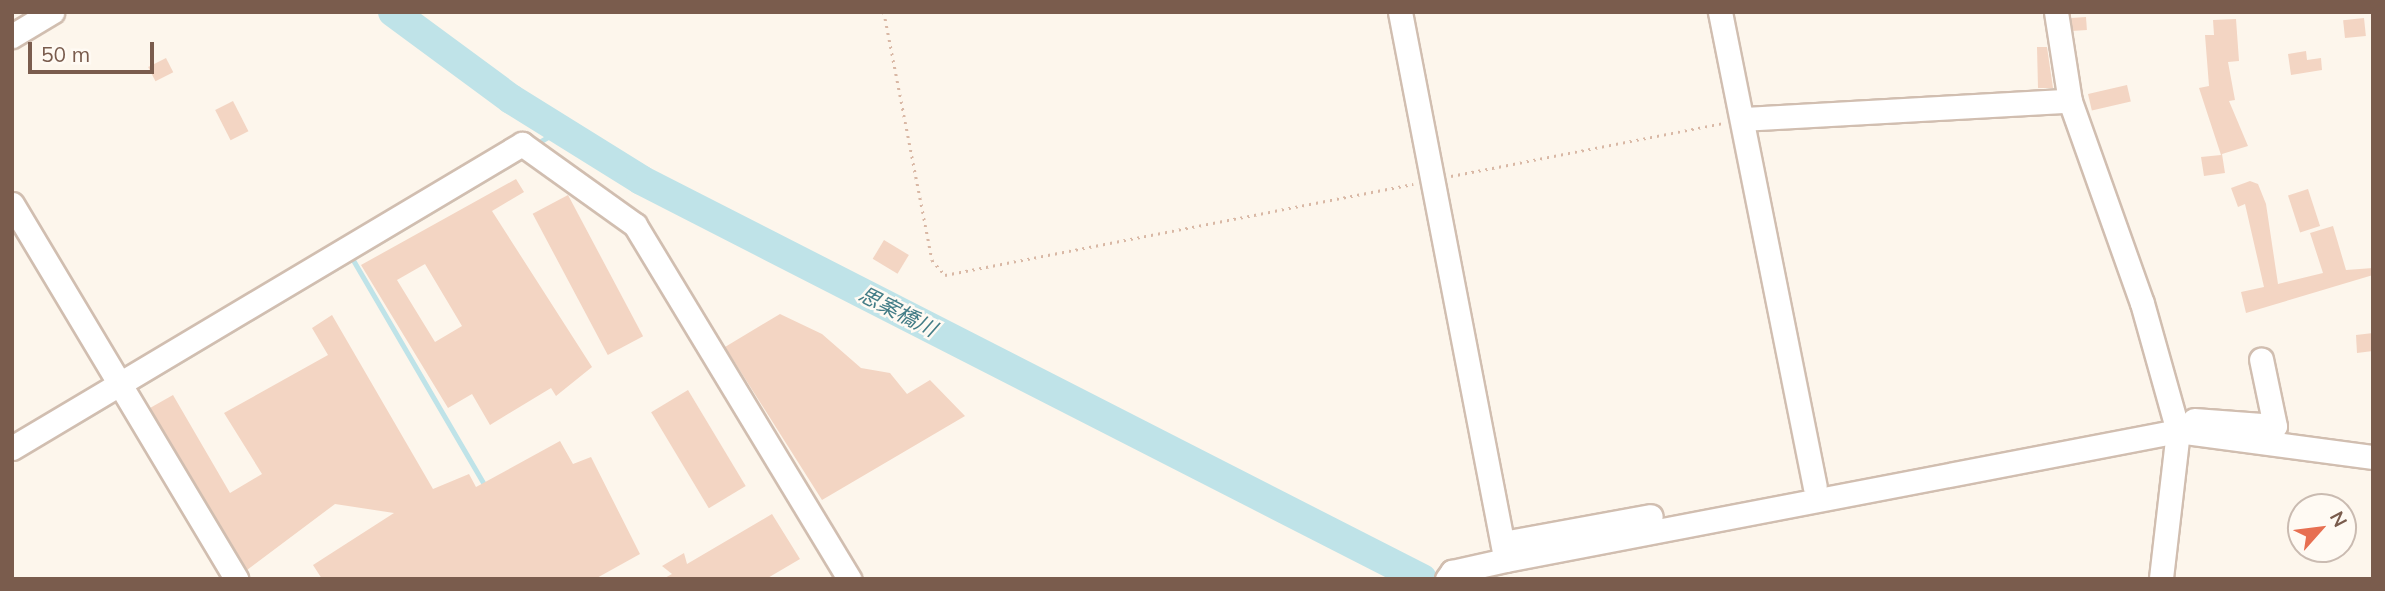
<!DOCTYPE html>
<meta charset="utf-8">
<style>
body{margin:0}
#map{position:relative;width:2385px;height:591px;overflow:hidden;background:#fdf6ec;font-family:Mulish,"Noto Sans JP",sans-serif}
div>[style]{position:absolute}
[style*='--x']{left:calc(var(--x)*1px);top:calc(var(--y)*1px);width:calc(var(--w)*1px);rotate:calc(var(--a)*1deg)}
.stream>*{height:5px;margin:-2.5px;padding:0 2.5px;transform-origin:2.5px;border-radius:2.5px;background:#bfe3e8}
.river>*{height:30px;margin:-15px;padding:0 15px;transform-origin:15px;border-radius:15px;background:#bfe3e8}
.building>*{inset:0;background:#f3d5c3;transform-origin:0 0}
.path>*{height:2.5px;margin-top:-1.25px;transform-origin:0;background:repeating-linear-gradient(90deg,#d9b8a5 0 2px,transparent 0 7px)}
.roads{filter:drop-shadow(2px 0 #d1beb0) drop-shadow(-2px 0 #d1beb0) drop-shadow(0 2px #d1beb0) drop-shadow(0 -2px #d1beb0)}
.minor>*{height:23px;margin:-11.5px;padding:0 11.5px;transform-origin:11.5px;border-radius:11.5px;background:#fff}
span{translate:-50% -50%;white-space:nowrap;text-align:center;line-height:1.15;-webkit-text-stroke:5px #fffaf3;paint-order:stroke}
.water-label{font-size:21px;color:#437c86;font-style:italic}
.frame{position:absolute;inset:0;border:14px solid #7a5c4d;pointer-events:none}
.north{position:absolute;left:2287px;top:493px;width:70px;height:70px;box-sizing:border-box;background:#fffaf3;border:2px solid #cabbb1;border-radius:50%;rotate:62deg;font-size:19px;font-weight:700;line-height:28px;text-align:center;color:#7a5c4d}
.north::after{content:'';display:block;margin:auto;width:24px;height:32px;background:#e76f51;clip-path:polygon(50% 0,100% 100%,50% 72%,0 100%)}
.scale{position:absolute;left:28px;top:42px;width:126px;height:32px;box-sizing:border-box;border:4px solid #7a5c4d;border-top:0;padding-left:9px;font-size:21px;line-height:24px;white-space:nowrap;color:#7a5c4d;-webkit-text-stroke:5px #fffaf3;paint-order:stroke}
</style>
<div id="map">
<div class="stream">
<i style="--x:536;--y:144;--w:27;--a:-31"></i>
<i style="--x:353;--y:260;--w:262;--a:59.7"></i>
<i style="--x:130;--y:391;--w:455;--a:-30.8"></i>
<i style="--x:73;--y:425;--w:43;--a:-30.7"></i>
</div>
<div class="river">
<i style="--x:393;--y:12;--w:147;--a:36.4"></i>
<i style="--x:511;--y:99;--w:153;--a:31.9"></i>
<i style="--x:641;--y:180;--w:877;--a:27.06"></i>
</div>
<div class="building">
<i style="left:2086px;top:17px;width:13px;height:15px;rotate:86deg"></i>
<i style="left:2364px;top:18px;width:18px;height:21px;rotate:84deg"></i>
<i style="clip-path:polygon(2236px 19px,2239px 61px,2228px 62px,2235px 100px,2229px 101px,2248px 146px,2222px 154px,2225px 173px,2204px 176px,2201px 157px,2221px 155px,2199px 88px,2209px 86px,2205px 35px,2214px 35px,2213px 20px)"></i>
<i style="clip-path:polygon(2037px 47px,2047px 47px,2053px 88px,2038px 88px)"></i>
<i style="clip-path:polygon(2306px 51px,2307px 60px,2321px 58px,2322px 70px,2291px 75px,2288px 54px)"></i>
<i style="left:166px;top:58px;width:16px;height:20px;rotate:63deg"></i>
<i style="left:2127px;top:85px;width:17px;height:40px;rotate:77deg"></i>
<i style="left:233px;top:101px;width:34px;height:20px;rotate:63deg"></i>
<i style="clip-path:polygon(evenodd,516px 179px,524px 192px,492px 211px,592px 367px,556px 396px,551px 388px,490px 425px,472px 394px,448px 408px,361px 265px,516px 179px,425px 264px,462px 326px,435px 342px,397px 280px,425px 264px)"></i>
<i style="clip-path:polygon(2250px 181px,2258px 184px,2266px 204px,2278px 284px,2323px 273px,2310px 233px,2333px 226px,2346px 270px,2373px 268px,2373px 275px,2246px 313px,2241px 292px,2264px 287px,2245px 204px,2238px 207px,2231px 188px)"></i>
<i style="left:2308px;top:189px;width:39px;height:21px;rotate:72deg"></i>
<i style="left:568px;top:195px;width:160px;height:40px;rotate:62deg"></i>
<i style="left:884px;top:240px;width:29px;height:22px;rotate:31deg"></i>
<i style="clip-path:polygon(780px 314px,822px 334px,861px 368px,890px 373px,907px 394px,930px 380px,965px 416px,822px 500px,725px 347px)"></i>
<i style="clip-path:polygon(332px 315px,433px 489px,469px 474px,476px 487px,560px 441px,573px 464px,591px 457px,640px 554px,595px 579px,322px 579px,313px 565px,394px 513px,335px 504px,247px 570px,150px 408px,173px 395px,230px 493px,262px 474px,224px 413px,328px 355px,312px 328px)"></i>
<i style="clip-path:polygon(2373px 333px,2373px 351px,2357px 353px,2356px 335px)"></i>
<i style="left:688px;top:390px;width:112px;height:43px;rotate:59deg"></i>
<i style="clip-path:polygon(772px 514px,800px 559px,766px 579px,663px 579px,672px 574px,662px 566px,684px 553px,687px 564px)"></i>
</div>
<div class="path">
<i style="--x:884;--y:12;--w:253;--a:79"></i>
<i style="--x:932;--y:260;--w:20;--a:49"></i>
<i style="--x:945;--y:275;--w:477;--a:-11"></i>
<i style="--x:1451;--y:176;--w:277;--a:-11"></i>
</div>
<div class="roads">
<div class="minor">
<i style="--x:1400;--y:12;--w:555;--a:79.09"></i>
<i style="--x:1720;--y:12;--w:483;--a:78.7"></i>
<i style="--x:2056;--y:12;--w:90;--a:81.1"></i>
<i style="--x:2070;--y:101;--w:214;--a:70.4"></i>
<i style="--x:2142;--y:303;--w:133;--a:74.3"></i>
<i style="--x:2178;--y:431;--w:149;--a:96.6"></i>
<i style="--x:12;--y:36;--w:47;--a:-31"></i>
<i style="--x:1743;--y:119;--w:327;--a:-3.2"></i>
<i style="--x:12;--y:204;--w:437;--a:59.1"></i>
<i style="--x:2194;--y:420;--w:81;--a:4.2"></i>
<i style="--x:2275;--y:426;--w:68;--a:-101.8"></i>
<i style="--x:12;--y:448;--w:594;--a:-30.8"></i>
<i style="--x:522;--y:144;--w:139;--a:35.6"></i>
<i style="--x:635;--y:225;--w:414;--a:58.8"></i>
<i style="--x:1503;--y:543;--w:150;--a:-10.3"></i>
<i style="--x:1447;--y:579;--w:9;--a:-54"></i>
<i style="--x:1452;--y:572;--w:55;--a:-12.5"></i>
<i style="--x:1506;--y:560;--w:684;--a:-10.87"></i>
<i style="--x:2178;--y:431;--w:197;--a:7.6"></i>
</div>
</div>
<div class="water-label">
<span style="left:898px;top:311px;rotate:27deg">思案橋川</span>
</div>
<div class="frame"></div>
<div class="north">N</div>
<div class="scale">50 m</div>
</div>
